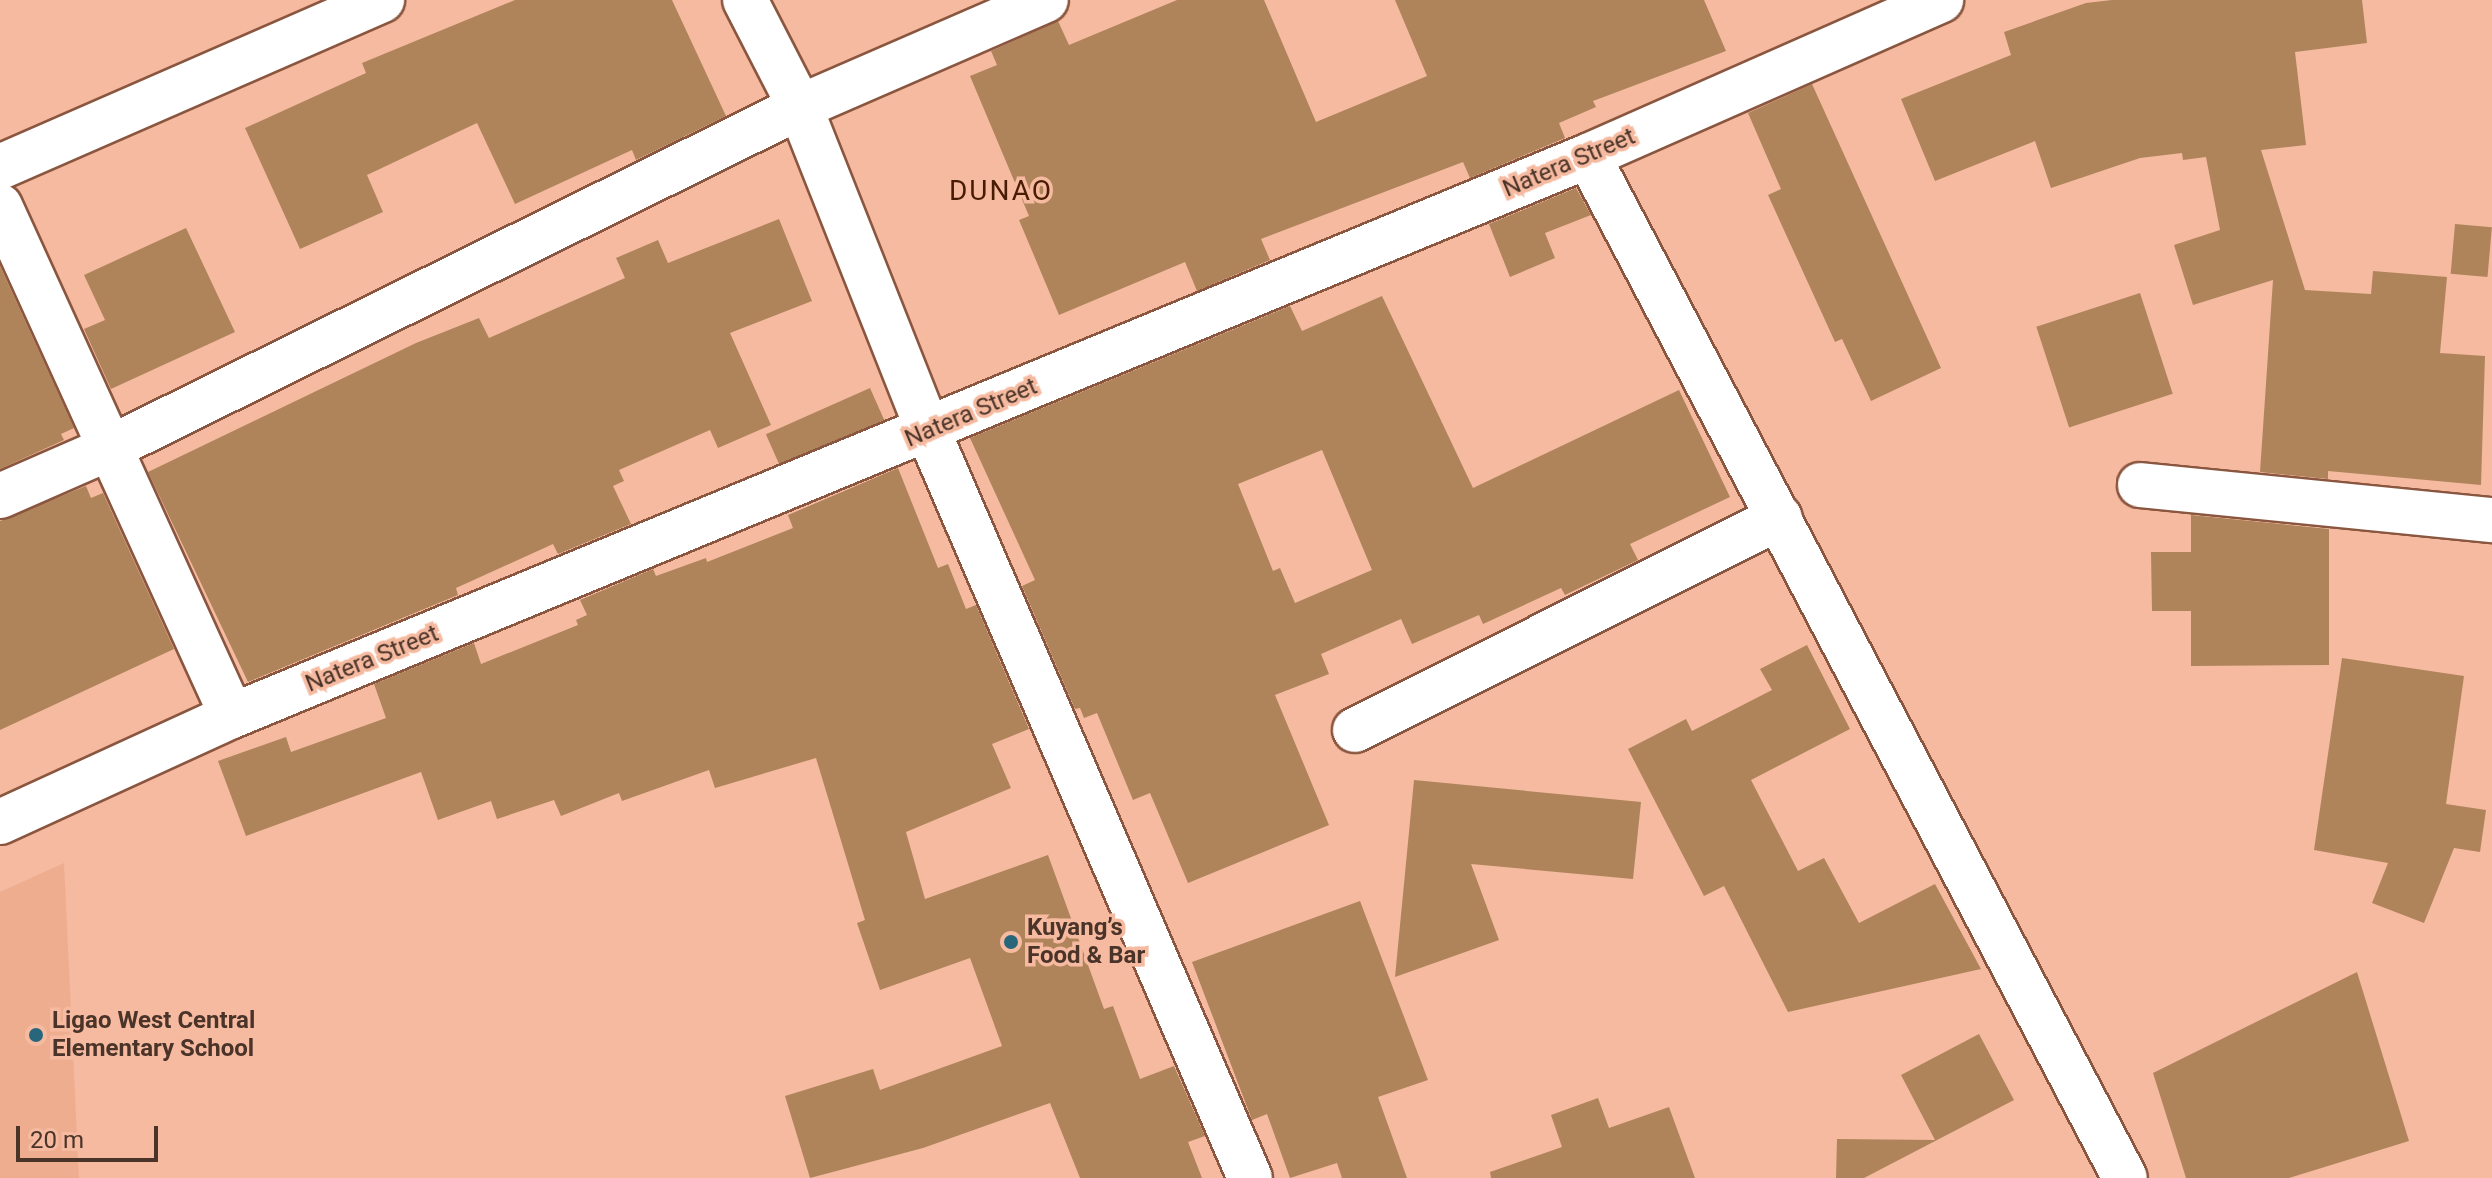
<!DOCTYPE html>
<meta charset="utf-8">
<style>
body{margin:0}
#map{position:relative;width:2492px;height:1178px;overflow:hidden;background:#f5baa0;font-family:Roboto,sans-serif}
div>[style]{position:absolute}
[style*='--x']{left:calc(var(--x)*1px);top:calc(var(--y)*1px);width:calc(var(--w)*1px);rotate:calc(var(--a)*1deg)}
.built>*{inset:0;background:#efad90}
.building>*{inset:0;background:#af845b;transform-origin:0 0}
.roads{filter:drop-shadow(2px 0 #8a563f) drop-shadow(-2px 0 #8a563f) drop-shadow(0 2px #8a563f) drop-shadow(0 -2px #8a563f)}
.minor>*{height:44px;margin:-22px;padding:0 22px;transform-origin:22px;border-radius:22px;background:#fff}
.tertiary>*{height:44px;margin:-22px;padding:0 22px;transform-origin:22px;border-radius:22px;background:#fff}
.dots>*{width:22px;height:22px;translate:-50% -50%;box-sizing:border-box;border:4px solid #f5baa0;border-radius:50%}
span{translate:-50% -50%;white-space:nowrap;text-align:center;line-height:1.15;-webkit-text-stroke:7px #f5baa0;paint-order:stroke}
.street-label{font-size:24px;color:#4a3328}
.poi-label{font-size:24px;color:#4a3328;font-weight:700}
.left{translate:0 -50%;text-align:left}
.quarter-label{font-size:28px;color:#481b03;letter-spacing:2px}
.scale{position:absolute;left:16px;top:1126px;width:142px;height:36px;box-sizing:border-box;border:4px solid #4a3328;border-top:0;padding-left:10px;font-size:24px;line-height:28px;white-space:nowrap;color:#4a3328;-webkit-text-stroke:6px #f5baa0;paint-order:stroke}
</style>
<div id="map">
<div class="built">
<i style="clip-path:polygon(64px 863px,79px 1178px,0 1178px,0 892px)"></i>
</div>
<div class="building">
<i style="clip-path:polygon(515px 0,672px 0,726px 116px,636px 160px,632px 150px,515px 204px,477px 123px,367px 175px,383px 212px,300px 249px,245px 128px,366px 73px,362px 63px)"></i>
<i style="clip-path:polygon(1177px 0,1264px 0,1316px 122px,1427px 76px,1395px 0,1704px 0,1726px 51px,1593px 101px,1596px 107px,1559px 123px,1565px 138px,1470px 178px,1463px 162px,1261px 239px,1270px 260px,1197px 291px,1185px 262px,1059px 315px,1019px 220px,1029px 216px,970px 76px,997px 65px,991px 51px,1058px 21px,1069px 45px)"></i>
<i style="clip-path:polygon(2112px 0,2362px 0,2367px 43px,2295px 52px,2306px 145px,2261px 150px,2305px 290px,2371px 294px,2373px 271px,2447px 277px,2440px 353px,2485px 356px,2481px 485px,2328px 471px,2328px 479px,2260px 472px,2273px 280px,2193px 305px,2174px 245px,2220px 230px,2206px 157px,2183px 160px,2182px 153px,2140px 158px,2051px 188px,2035px 141px,1935px 181px,1901px 99px,2011px 55px,2004px 32px,2086px 3px)"></i>
<i style="clip-path:polygon(1812px 84px,1941px 368px,1871px 401px,1842px 339px,1835px 342px,1768px 195px,1781px 189px,1748px 113px)"></i>
<i style="clip-path:polygon(1576px 188px,1591px 215px,1545px 233px,1555px 258px,1510px 277px,1489px 224px)"></i>
<i style="clip-path:polygon(779px 219px,812px 301px,730px 333px,771px 425px,718px 448px,710px 430px,619px 470px,624px 481px,613px 486px,631px 524px,558px 554px,553px 544px,456px 588px,458px 595px,248px 682px,148px 472px,416px 343px,479px 318px,489px 338px,625px 278px,616px 258px,658px 240px,668px 263px)"></i>
<i style="left:2455px;top:224px;width:37px;height:50px;rotate:5deg"></i>
<i style="clip-path:polygon(186px 228px,235px 332px,111px 389px,84px 329px,105px 320px,84px 275px)"></i>
<i style="clip-path:polygon(0 266px,74px 428px,61px 434px,64px 440px,0 469px)"></i>
<i style="left:2140px;top:293px;width:106px;height:109px;rotate:72deg"></i>
<i style="clip-path:polygon(evenodd,1382px 296px,1473px 488px,1679px 390px,1730px 497px,1630px 544px,1638px 560px,1565px 595px,1561px 588px,1483px 624px,1479px 615px,1412px 644px,1401px 619px,1321px 654px,1329px 674px,1275px 695px,1329px 825px,1188px 883px,1150px 793px,1133px 800px,1097px 713px,1084px 718px,1080px 708px,1075px 709px,1022px 586px,1035px 580px,970px 438px,1290px 306px,1302px 331px,1382px 296px,1322px 450px,1372px 570px,1295px 603px,1280px 568px,1273px 571px,1238px 484px,1322px 450px)"></i>
<i style="left:870px;top:388px;width:35px;height:114px;rotate:66deg"></i>
<i style="clip-path:polygon(898px 468px,938px 568px,948px 564px,966px 609px,976px 605px,1029px 729px,992px 744px,1011px 788px,906px 832px,925px 899px,1048px 855px,1104px 1009px,1113px 1006px,1140px 1079px,1174px 1066px,1205px 1136px,1188px 1142px,1202px 1178px,1080px 1178px,1050px 1103px,923px 1148px,810px 1178px,785px 1096px,873px 1069px,880px 1090px,1002px 1046px,970px 958px,880px 990px,857px 923px,865px 920px,816px 758px,715px 788px,709px 770px,622px 801px,619px 793px,561px 816px,554px 800px,497px 819px,491px 801px,438px 820px,421px 772px,246px 836px,218px 761px,286px 737px,291px 752px,386px 718px,374px 684px,474px 643px,481px 664px,578px 625px,576px 620px,587px 615px,580px 600px,653px 569px,656px 576px,706px 558px,707px 562px,793px 528px,788px 515px)"></i>
<i style="clip-path:polygon(86px 486px,91px 498px,103px 493px,174px 649px,0 730px,0 521px)"></i>
<i style="clip-path:polygon(2191px 515px,2329px 529px,2329px 665px,2191px 666px,2191px 611px,2152px 611px,2151px 552px,2191px 552px)"></i>
<i style="clip-path:polygon(1807px 645px,1850px 729px,1751px 780px,1798px 871px,1824px 858px,1859px 923px,1935px 884px,1981px 969px,1788px 1012px,1724px 886px,1704px 896px,1628px 749px,1686px 719px,1692px 731px,1772px 690px,1760px 669px)"></i>
<i style="clip-path:polygon(2342px 658px,2464px 676px,2446px 804px,2486px 810px,2480px 852px,2454px 848px,2424px 923px,2372px 903px,2388px 863px,2314px 850px)"></i>
<i style="clip-path:polygon(1414px 780px,1641px 802px,1633px 879px,1471px 864px,1499px 940px,1395px 977px)"></i>
<i style="clip-path:polygon(1360px 901px,1428px 1080px,1378px 1097px,1407px 1178px,1342px 1178px,1337px 1163px,1290px 1178px,1267px 1114px,1252px 1120px,1192px 962px)"></i>
<i style="clip-path:polygon(2357px 972px,2409px 1141px,2289px 1178px,2186px 1178px,2153px 1073px)"></i>
<i style="clip-path:polygon(1979px 1034px,2014px 1100px,1864px 1178px,1836px 1178px,1837px 1139px,1935px 1140px,1901px 1075px)"></i>
<i style="clip-path:polygon(1598px 1098px,1609px 1128px,1669px 1107px,1695px 1178px,1491px 1178px,1490px 1172px,1562px 1147px,1551px 1115px)"></i>
</div>
<div class="roads">
<div class="minor">
<i style="--x:1588;--y:156;--w:1154;--a:62.28"></i>
<i style="--x:0;--y:206;--w:560;--a:65.54"></i>
<i style="--x:2140;--y:485;--w:354;--a:5.7"></i>
<i style="--x:0;--y:496;--w:122;--a:-23.6"></i>
<i style="--x:112;--y:447;--w:767;--a:-26.3"></i>
<i style="--x:800;--y:107;--w:268;--a:-23.5"></i>
<i style="--x:1355;--y:730;--w:475;--a:-26.6"></i>
<i style="--x:0;--y:822;--w:255;--a:-24.6"></i>
<i style="--x:232;--y:716;--w:1467;--a:-22.44"></i>
<i style="--x:1588;--y:156;--w:386;--a:-23.8"></i>
</div>
<div class="tertiary">
<i style="--x:745;--y:0;--w:120;--a:62.8"></i>
<i style="--x:800;--y:107;--w:348;--a:68.4"></i>
<i style="--x:928;--y:431;--w:813;--a:66.68"></i>
<i style="--x:0;--y:167;--w:417;--a:-23.6"></i>
</div>
</div>
<div class="dots">
<i style="left:1011px;top:942px;background:#28667c"></i>
<i style="left:36px;top:1035px;background:#28667c"></i>
</div>
<div class="street-label">
<span style="left:1569px;top:163px;rotate:-23deg">Natera Street</span>
<span style="left:971px;top:413px;rotate:-23deg">Natera Street</span>
<span style="left:372px;top:659px;rotate:-22deg">Natera Street</span>
</div>
<div class="poi-label">
<span class="left" style="left:1027px;top:942px">Kuyang’s<br>Food &amp; Bar</span>
<span class="left" style="left:52px;top:1035px">Ligao West Central<br>Elementary School</span>
</div>
<div class="quarter-label">
<span style="left:1001px;top:191px">DUNAO</span>
</div>
<div class="scale">20 m</div>
</div>
